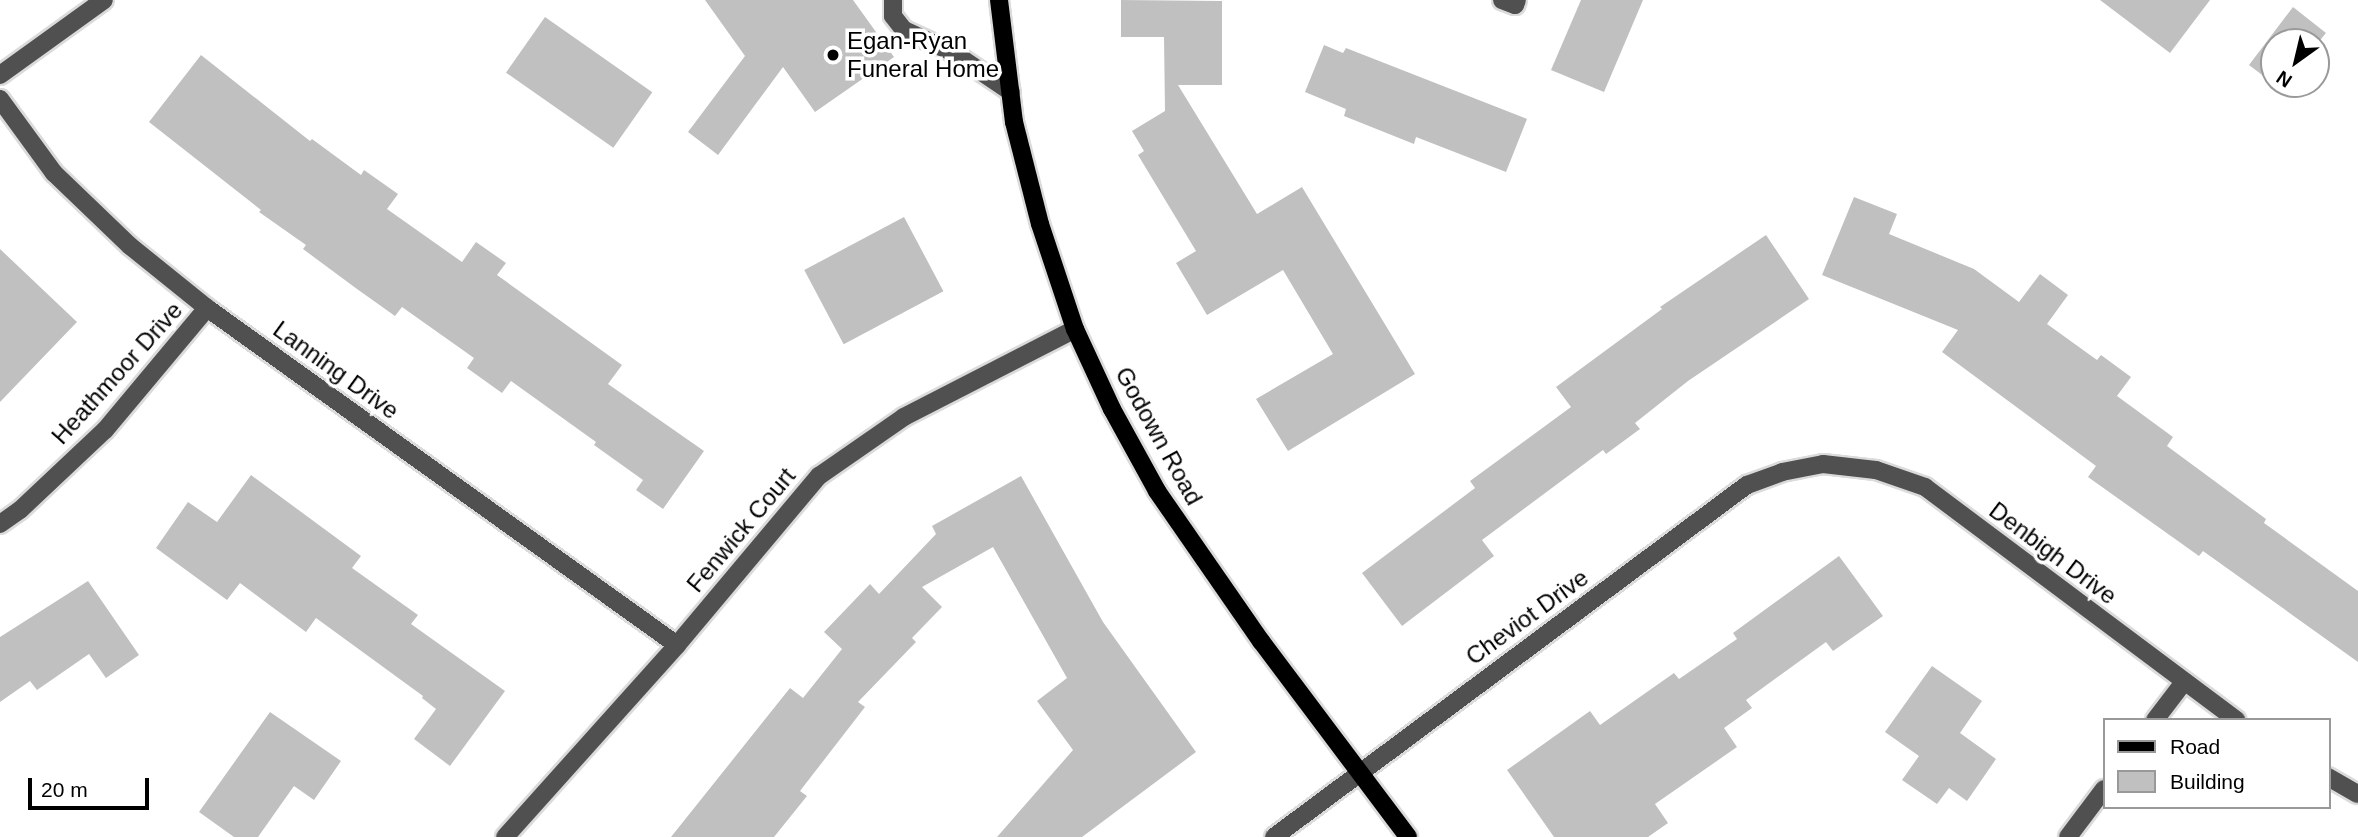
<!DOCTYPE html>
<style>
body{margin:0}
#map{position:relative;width:2358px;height:837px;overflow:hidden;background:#fff;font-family:Helvetica,sans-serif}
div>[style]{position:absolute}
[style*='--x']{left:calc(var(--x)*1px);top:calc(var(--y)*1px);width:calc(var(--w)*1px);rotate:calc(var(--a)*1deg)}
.building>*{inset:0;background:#c0c0c0;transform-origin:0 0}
.roads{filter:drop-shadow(2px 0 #dbdbdb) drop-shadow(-2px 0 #dbdbdb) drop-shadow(0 2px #dbdbdb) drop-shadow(0 -2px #dbdbdb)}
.minor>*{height:18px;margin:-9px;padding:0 9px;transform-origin:9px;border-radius:9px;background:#505050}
.major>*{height:18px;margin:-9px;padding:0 9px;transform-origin:9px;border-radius:9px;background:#000}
.dots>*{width:19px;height:19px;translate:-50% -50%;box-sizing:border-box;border:4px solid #fff;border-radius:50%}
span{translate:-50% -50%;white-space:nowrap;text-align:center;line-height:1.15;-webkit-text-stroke:7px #fff;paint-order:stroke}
.poi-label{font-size:24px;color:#000}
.left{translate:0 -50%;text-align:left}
.street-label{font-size:24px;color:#000}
.legend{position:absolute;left:2103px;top:718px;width:228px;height:91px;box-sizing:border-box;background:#fff;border:2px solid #999;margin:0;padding:9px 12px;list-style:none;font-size:21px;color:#000}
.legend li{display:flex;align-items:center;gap:14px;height:35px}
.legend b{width:35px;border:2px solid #999}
.north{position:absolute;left:2260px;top:28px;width:70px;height:70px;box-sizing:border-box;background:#fff;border:2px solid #999;border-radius:50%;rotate:214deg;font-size:19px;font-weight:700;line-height:28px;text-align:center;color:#000}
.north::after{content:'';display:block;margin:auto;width:24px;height:32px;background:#000;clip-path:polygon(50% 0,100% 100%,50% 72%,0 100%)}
.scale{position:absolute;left:28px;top:778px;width:121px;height:32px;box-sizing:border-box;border:4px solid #000;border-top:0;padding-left:9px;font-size:21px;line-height:24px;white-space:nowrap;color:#000;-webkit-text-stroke:5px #fff;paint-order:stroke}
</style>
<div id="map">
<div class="building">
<i style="clip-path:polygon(705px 0,853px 0,894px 57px,815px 112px,783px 67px,718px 155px,688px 132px,745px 56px)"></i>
<i style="clip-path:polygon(1121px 0,1222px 1px,1222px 85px,1178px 85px,1257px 214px,1302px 187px,1415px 374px,1288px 451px,1256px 399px,1333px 354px,1283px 270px,1207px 315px,1176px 263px,1196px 251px,1138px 155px,1144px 151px,1132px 131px,1165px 111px,1164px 37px,1121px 37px)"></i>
<i style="clip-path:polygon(1581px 0,1643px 0,1604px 92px,1551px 70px)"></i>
<i style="clip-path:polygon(2100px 0,2210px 0,2170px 53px)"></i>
<i style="clip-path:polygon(2293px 7px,2326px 33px,2316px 45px,2316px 42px,2274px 42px,2274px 84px,2249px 65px)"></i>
<i style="left:545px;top:17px;width:131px;height:68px;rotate:35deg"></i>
<i style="clip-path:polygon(1324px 45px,1343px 53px,1346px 48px,1527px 119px,1506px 172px,1416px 137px,1414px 144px,1344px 116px,1346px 109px,1305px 92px)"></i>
<i style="clip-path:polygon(201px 55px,310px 141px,312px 139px,361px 175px,364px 170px,398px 194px,387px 209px,462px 262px,476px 242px,506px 263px,497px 275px,622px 365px,608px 384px,704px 451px,663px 509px,636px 490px,643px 480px,594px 445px,596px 442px,511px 381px,502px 393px,467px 368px,474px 358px,402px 307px,395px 316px,357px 289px,303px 249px,306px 245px,259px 212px,261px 210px,149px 122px)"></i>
<i style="clip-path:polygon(1854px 197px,1897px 214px,1889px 234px,1974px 269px,2019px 302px,2040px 274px,2068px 295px,2047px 324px,2097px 360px,2101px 355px,2131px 377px,2117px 396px,2173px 437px,2167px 446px,2266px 519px,2264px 523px,2358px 591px,2358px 662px,2203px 551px,2199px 556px,2088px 477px,2096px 466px,1942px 352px,1958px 330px,1822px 275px)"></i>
<i style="left:904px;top:217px;width:84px;height:113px;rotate:62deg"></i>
<i style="clip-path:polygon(1766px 235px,1809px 299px,1688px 381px,1635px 423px,1640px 429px,1606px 454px,1603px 450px,1482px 540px,1494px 556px,1402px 626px,1362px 573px,1475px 488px,1470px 481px,1571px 407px,1556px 387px,1662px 309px,1660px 307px)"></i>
<i style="clip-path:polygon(0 249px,77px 322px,0 402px)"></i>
<i style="clip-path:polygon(251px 475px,361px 556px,352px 568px,418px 615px,411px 624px,505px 691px,450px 766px,414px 739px,436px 709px,422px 698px,423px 696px,316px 618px,306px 632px,240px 583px,227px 600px,156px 548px,188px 502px,217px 522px)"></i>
<i style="clip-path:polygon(1021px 476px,1103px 622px,1196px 752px,1082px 837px,997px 837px,1073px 750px,1037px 701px,1067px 678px,993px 547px,922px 587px,942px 607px,912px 638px,916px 642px,858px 702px,865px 707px,800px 791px,807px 796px,774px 837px,671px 837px,790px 688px,803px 698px,842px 649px,824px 632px,870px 584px,879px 594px,936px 534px,932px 526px)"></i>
<i style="clip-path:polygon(1839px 556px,1883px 616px,1833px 651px,1826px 642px,1746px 700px,1752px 708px,1724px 728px,1737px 747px,1655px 804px,1668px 823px,1648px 837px,1554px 837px,1507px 770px,1590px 711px,1600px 725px,1674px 673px,1679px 679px,1737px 639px,1733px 633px)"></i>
<i style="clip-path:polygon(88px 581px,139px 655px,106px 678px,89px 654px,37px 690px,30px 681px,0 702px,0 637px)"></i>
<i style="clip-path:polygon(1932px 666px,1982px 701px,1960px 733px,1996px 759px,1967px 801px,1949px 788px,1937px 804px,1902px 780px,1919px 756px,1885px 732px)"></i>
<i style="clip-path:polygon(270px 712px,341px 761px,314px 800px,294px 786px,258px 837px,234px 837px,199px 812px)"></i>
</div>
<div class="roads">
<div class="minor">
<i style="--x:893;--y:0;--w:16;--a:90"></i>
<i style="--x:893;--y:16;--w:18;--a:52"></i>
<i style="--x:904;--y:30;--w:53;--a:24.6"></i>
<i style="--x:952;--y:52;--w:71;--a:34.1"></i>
<i style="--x:1502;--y:0;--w:14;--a:21"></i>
<i style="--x:1515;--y:5;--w:5;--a:-68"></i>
<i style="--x:0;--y:75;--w:128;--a:-35.8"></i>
<i style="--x:0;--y:99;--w:92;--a:53.9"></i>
<i style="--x:54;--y:173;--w:105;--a:43.8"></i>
<i style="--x:130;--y:246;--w:99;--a:38.8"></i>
<i style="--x:207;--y:308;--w:578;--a:35.64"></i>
<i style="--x:0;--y:524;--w:24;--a:-35"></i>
<i style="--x:20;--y:510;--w:117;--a:-43.3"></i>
<i style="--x:105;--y:430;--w:159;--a:-50.1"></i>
<i style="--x:2155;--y:720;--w:48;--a:-52.7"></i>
<i style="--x:2328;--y:777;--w:34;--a:30"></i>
<i style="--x:505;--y:837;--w:258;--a:-48.1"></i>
<i style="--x:677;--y:645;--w:221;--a:-50"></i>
<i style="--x:819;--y:476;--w:103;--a:-34.8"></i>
<i style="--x:904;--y:417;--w:192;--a:-27.2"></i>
<i style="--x:1274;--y:837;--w:590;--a:-36.66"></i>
<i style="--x:1747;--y:485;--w:37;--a:-20"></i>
<i style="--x:1782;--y:472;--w:42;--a:-11"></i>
<i style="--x:1823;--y:464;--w:53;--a:6.5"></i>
<i style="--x:1876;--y:470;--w:52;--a:19.1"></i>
<i style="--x:1925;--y:487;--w:389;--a:36.8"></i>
<i style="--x:2068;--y:837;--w:60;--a:-53.1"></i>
</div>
<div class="major">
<i style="--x:999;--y:0;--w:123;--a:83"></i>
<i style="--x:1014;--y:122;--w:105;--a:75.7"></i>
<i style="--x:1040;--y:224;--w:111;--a:71.6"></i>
<i style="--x:1075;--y:329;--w:88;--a:65.2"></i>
<i style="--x:1112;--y:409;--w:94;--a:61.2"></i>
<i style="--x:1157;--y:491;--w:183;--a:55.3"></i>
<i style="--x:1261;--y:641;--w:245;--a:53.1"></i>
</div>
</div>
<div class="dots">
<i style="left:833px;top:55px;background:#000"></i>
</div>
<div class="poi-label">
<span class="left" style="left:847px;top:55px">Egan-Ryan<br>Funeral Home</span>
</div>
<div class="street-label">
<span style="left:336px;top:370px;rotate:36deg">Lanning Drive</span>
<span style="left:117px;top:373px;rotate:-48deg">Heathmoor Drive</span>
<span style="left:1159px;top:436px;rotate:61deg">Godown Road</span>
<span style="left:741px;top:530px;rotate:-50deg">Fenwick Court</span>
<span style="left:2053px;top:553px;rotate:37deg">Denbigh Drive</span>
<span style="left:1527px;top:617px;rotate:-36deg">Cheviot Drive</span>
</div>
<ul class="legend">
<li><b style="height:9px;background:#000"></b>Road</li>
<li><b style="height:19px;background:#c0c0c0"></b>Building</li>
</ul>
<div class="north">N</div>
<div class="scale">20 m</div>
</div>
